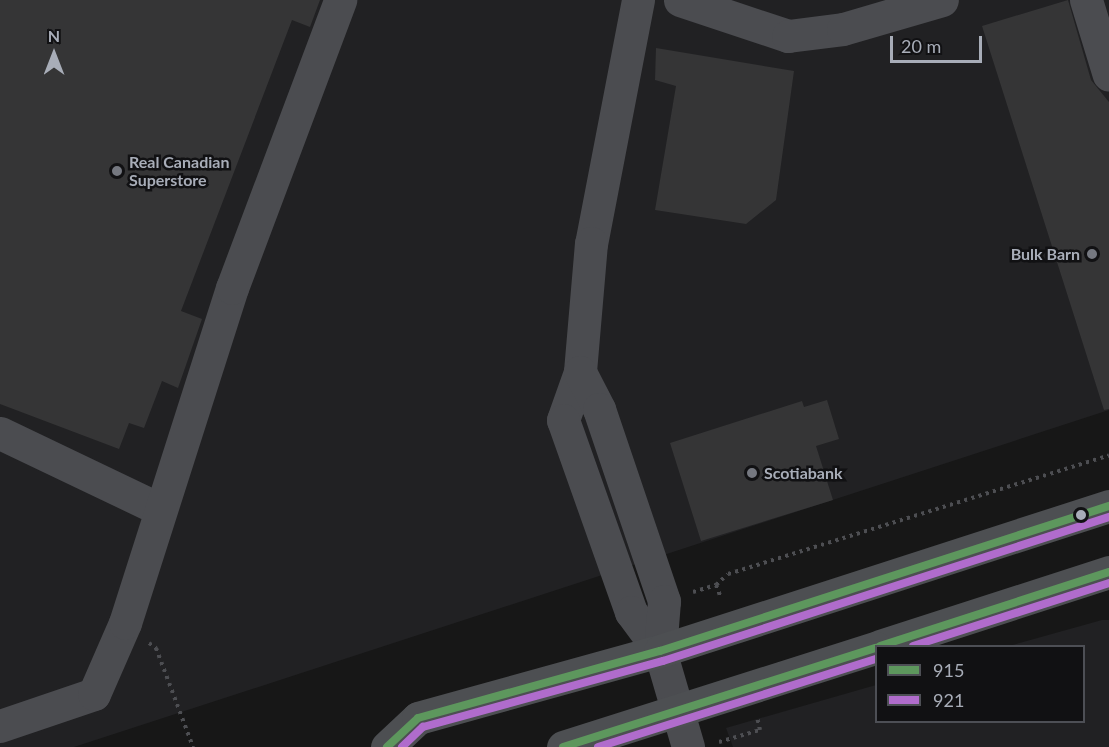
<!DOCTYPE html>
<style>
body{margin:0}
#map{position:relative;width:1109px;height:747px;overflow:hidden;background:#171717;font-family:Lato,sans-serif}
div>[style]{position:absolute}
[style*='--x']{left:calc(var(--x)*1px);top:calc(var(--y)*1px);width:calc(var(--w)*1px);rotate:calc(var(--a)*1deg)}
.built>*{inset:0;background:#212123}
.building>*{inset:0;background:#353536}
.path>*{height:4px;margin-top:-2px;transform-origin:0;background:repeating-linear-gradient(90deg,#4d4e52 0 3px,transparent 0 7.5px)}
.minor>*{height:33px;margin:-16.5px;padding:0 16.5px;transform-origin:16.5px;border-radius:16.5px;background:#4b4c50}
.major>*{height:33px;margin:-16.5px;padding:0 16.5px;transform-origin:16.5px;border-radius:16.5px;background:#4d4f52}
.bus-1>*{height:8px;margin:-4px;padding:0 4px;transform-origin:4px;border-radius:4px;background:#5d975d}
.bus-2>*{height:8px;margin:-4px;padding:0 4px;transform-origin:4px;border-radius:4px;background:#b06ccc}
.dots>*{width:16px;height:16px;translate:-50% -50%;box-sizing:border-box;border:3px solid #111113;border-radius:50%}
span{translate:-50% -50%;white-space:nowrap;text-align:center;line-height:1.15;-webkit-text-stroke:5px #111113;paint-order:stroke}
.poi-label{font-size:16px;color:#a8adb8;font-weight:700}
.left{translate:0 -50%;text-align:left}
.right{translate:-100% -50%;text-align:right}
.legend{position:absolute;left:875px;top:645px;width:210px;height:78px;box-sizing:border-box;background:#111113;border:2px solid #4d4f55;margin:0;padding:8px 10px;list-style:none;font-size:18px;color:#a8adb8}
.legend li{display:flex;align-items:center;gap:12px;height:30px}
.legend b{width:30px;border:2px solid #4d4f55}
.north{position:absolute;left:24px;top:24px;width:60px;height:60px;-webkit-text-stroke:4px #111113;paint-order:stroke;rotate:0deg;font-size:16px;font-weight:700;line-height:24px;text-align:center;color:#a8adb8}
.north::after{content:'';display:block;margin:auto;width:21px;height:27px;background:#a8adb8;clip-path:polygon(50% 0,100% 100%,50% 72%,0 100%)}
.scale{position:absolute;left:890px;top:36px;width:92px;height:27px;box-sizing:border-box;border:3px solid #a8adb8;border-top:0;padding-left:8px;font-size:18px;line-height:21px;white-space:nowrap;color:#a8adb8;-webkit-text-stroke:4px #111113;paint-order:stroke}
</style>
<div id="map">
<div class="built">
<i style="clip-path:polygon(0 0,1109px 0,1109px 410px,74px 747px,0 747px)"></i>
<i style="clip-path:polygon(1102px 620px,1109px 620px,1109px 747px,733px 747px,726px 728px,876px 685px,876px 722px,1084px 722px,1084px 646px,1009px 646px)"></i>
</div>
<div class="building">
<i style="clip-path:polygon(0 0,320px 0,310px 27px,292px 20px,181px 311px,202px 319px,178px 388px,162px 381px,144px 428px,129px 423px,119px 449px,0 404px)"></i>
<i style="clip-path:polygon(1068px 0,1091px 80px,1109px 102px,1109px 409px,1104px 410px,982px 26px)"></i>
<i style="clip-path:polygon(656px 48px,794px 71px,776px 200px,746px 224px,655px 210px,676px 86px,655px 80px)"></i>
<i style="clip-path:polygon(827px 400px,839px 439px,816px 446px,833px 500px,701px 541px,670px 443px,802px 401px,804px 407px)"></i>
</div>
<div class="path">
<i style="--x:716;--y:585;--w:14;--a:69"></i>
<i style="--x:693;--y:592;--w:24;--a:-17"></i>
<i style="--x:716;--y:585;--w:16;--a:-43"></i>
<i style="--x:728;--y:574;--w:399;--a:-17.3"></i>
<i style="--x:149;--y:643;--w:9;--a:36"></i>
<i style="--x:156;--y:648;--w:106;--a:69.5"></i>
<i style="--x:719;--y:742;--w:43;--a:-16.3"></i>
<i style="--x:760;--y:730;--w:13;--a:-103"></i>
</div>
<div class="minor">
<i style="--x:638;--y:0;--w:248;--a:100.9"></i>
<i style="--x:591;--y:243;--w:129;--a:94.9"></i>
<i style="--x:580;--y:372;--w:51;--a:109.5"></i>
<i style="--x:563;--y:420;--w:204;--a:70.5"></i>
<i style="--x:631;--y:612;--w:49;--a:53.4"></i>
<i style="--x:680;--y:0;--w:114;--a:18.4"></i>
<i style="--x:788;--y:36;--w:55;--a:-7.3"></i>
<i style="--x:843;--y:29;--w:103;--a:-16.3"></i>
<i style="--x:1086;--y:0;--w:78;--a:73"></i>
<i style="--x:580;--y:372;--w:42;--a:62.8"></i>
<i style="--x:599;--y:409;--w:203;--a:71.3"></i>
<i style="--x:664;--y:601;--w:50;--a:94.6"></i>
<i style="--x:660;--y:651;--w:100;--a:73.7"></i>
<i style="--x:0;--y:433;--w:176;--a:25.5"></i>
<i style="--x:0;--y:726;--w:99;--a:-18.8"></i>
<i style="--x:94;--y:694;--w:77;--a:-66.4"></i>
<i style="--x:125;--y:623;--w:352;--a:-72.3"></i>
<i style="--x:232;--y:288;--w:308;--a:-69.4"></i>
</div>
<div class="major">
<i style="--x:880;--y:646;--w:241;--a:-17.9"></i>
<i style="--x:387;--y:747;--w:42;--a:-43.1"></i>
<i style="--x:418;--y:718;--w:251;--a:-15.5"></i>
<i style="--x:660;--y:651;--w:472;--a:-17.9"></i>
<i style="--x:563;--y:747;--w:328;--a:-17.6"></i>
</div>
<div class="bus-1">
<i style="--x:880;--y:646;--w:241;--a:-17.9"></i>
<i style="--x:387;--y:747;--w:42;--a:-43.1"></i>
<i style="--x:418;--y:718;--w:251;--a:-15.5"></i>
<i style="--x:660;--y:651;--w:472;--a:-17.9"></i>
<i style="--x:563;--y:747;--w:328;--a:-17.6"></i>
</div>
<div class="bus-2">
<i style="--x:913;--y:646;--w:206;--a:-17.8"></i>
<i style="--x:402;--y:747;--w:29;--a:-44"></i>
<i style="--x:423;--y:727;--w:249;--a:-15.4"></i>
<i style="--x:663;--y:661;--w:469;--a:-17.9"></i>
<i style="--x:598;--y:747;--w:292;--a:-17.6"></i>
</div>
<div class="dots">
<i style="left:117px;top:171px;background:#757880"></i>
<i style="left:1092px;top:254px;background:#757880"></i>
<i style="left:752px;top:473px;background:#757880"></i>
<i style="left:1081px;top:515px;background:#a8adb8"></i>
</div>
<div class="poi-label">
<span class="left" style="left:129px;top:171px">Real Canadian<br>Superstore</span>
<span class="right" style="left:1080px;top:254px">Bulk Barn</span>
<span class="left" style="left:764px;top:473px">Scotiabank</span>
</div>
<ul class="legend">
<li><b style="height:8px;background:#5d975d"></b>915</li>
<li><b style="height:8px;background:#b06ccc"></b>921</li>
</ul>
<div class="north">N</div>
<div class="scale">20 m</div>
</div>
